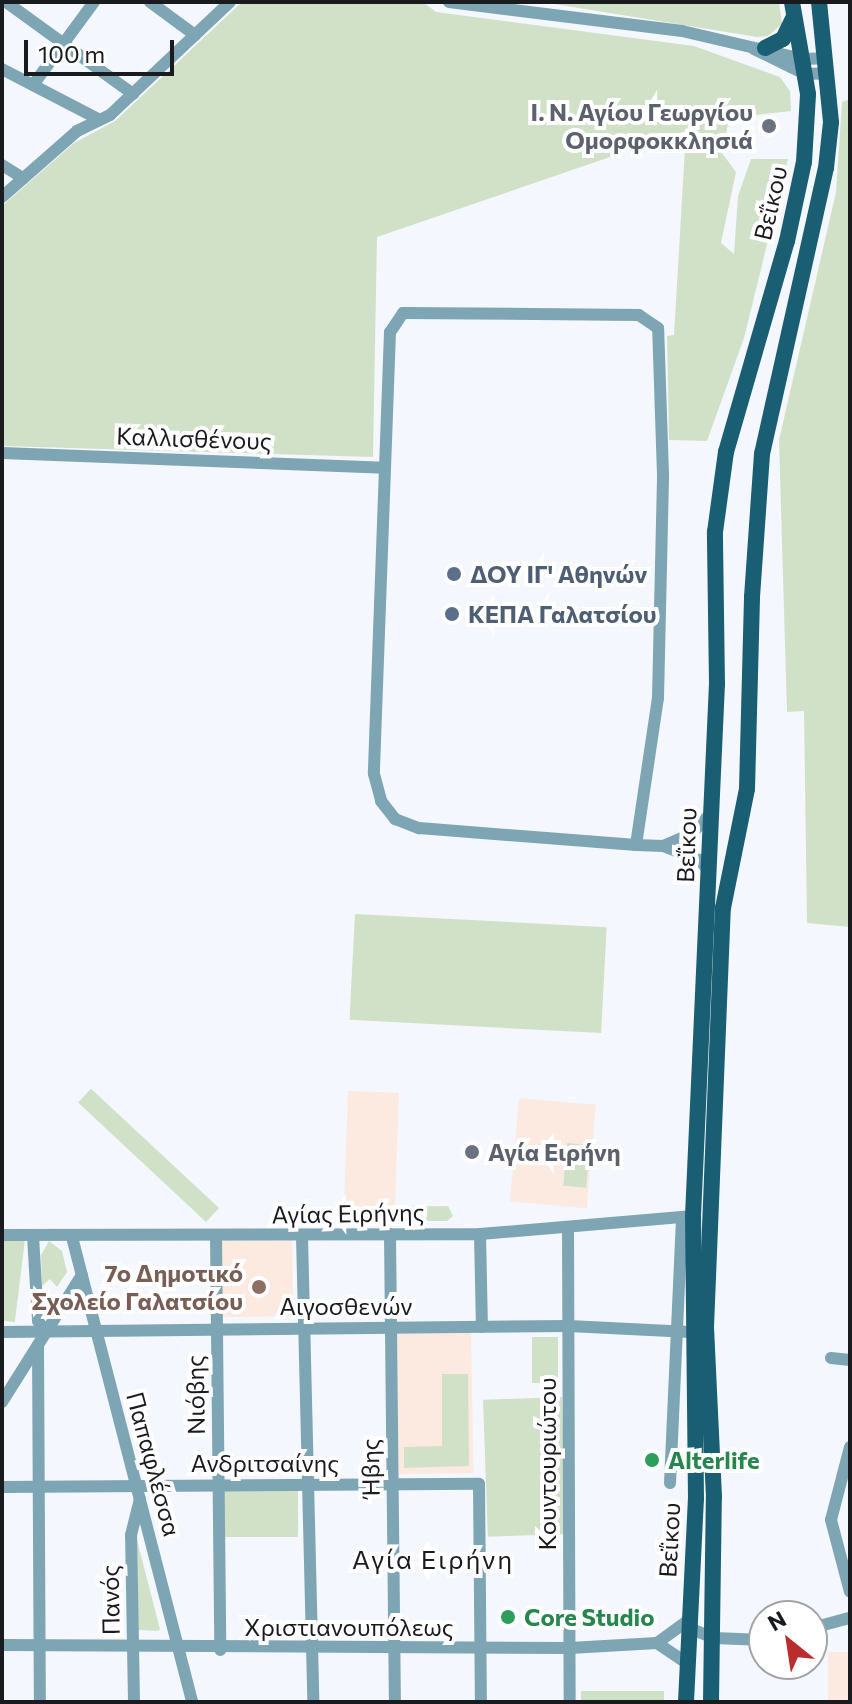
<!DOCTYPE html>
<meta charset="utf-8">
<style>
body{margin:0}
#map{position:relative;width:852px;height:1704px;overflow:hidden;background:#f5f7fe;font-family:Commissioner,sans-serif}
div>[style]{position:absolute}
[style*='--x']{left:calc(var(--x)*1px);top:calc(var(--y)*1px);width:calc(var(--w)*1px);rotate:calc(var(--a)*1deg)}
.education>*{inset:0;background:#fce9e0;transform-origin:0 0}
.green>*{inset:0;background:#d1e1c8;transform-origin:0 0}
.minor>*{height:12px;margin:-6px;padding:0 6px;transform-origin:6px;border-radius:6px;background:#7da5b4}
.major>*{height:16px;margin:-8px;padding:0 8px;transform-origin:8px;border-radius:8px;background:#195e72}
.dots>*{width:22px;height:22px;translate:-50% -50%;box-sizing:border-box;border:4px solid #fff;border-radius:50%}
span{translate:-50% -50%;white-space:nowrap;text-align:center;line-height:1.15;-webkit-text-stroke:8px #fff;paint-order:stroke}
.worship-label{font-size:24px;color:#5b616d;font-weight:700}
.right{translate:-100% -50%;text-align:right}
.left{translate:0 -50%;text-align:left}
.street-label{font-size:24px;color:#1a1b1f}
.service-label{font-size:24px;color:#4e5e75;font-weight:700}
.education-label{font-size:24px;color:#785e54;font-weight:700}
.leisure-label{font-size:24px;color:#27864d;font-weight:700}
.neighbourhood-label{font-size:26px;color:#1a1b1f;letter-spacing:2px}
.frame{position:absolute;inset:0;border:4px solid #1a1b1f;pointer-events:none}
.north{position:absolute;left:748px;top:1600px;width:80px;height:80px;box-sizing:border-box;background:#fff;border:2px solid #a3a4a5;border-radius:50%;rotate:330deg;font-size:22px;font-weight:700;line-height:32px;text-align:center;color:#1a1b1f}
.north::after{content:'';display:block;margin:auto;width:28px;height:36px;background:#bb2c2c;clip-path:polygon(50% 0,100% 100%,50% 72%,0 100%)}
.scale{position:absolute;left:24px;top:40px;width:150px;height:36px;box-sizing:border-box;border:4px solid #1a1b1f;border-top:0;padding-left:10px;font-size:24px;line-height:28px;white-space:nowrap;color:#1a1b1f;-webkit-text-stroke:6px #fff;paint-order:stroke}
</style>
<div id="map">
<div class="education">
<i style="left:348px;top:1091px;width:51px;height:116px;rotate:2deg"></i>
<i style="left:519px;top:1098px;width:77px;height:104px;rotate:5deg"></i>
<i style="left:292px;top:1237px;width:79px;height:71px;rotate:89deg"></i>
<i style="left:471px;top:1333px;width:140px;height:75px;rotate:89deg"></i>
<i style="left:850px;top:1652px;width:50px;height:22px;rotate:90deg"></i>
</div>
<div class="green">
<i style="clip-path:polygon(242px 2px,423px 2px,436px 12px,694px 46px,780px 77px,790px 91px,791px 111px,746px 116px,731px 109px,722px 153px,736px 172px,721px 243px,734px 254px,738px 196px,751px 159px,788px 159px,744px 338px,707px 441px,669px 440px,667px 336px,674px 335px,686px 131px,377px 237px,373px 457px,2px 446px,2px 206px,74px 143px,115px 121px)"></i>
<i style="clip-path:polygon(542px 2px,779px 2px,782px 24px,768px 36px,757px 37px)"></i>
<i style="clip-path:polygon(850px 99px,850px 927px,807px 923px,804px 711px,787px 712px,779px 440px,836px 192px,842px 102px)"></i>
<i style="left:355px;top:914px;width:252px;height:106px;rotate:3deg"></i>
<i style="left:567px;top:1143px;width:23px;height:43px;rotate:5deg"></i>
<i style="clip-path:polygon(448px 1206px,453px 1216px,447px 1221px,376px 1221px,371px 1216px,371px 1207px)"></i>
<i style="left:219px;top:1208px;width:19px;height:175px;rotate:133deg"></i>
<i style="left:2px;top:1238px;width:23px;height:82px;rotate:7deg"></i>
<i style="clip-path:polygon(49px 1241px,62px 1251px,67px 1272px,57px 1287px,50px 1279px,42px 1286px,41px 1255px)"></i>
<i style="left:532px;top:1337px;width:26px;height:46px"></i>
<i style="clip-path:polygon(442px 1374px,468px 1374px,469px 1466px,404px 1468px,404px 1447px,442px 1446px)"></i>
<i style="left:562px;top:1397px;width:137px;height:79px;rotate:88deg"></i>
<i style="left:223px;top:1491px;width:75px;height:46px"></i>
<i style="clip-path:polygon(137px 1540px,160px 1629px,158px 1631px,138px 1630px)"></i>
<i style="left:581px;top:1691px;width:83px;height:11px"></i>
</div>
<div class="minor">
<i style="--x:6;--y:2;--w:157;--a:35.9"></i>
<i style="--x:150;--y:2;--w:56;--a:36.3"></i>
<i style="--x:449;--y:2;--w:235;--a:7.1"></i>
<i style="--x:682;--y:31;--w:123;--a:13.1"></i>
<i style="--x:802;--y:59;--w:24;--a:-2"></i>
<i style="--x:754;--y:49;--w:57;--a:26.1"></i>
<i style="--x:805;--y:74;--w:23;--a:-2"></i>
<i style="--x:2;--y:69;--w:110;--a:27.5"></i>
<i style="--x:33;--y:85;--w:103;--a:-53.7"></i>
<i style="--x:2;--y:165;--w:25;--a:32"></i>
<i style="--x:2;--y:197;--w:100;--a:-41.3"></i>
<i style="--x:77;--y:131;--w:37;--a:-26"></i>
<i style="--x:110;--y:115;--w:165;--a:-43.3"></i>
<i style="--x:2;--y:453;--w:382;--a:2.2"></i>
<i style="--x:636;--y:845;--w:149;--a:-81.5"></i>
<i style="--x:658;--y:698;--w:223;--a:-88.7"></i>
<i style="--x:663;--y:475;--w:147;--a:-91.9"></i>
<i style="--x:658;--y:328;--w:23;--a:-146"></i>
<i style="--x:639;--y:315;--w:236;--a:-179.5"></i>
<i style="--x:403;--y:313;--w:23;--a:124"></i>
<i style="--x:390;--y:332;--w:442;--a:92.1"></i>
<i style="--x:374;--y:774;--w:28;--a:75"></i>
<i style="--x:381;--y:801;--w:23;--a:52"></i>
<i style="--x:395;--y:819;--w:26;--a:21"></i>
<i style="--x:419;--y:828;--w:218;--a:4.5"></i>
<i style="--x:636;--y:845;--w:27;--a:2"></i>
<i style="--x:663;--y:846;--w:40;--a:21"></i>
<i style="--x:700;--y:860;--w:13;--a:51"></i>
<i style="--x:663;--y:846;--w:30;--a:-23"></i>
<i style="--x:691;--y:834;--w:29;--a:-46"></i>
<i style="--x:568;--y:1227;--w:475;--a:89.8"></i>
<i style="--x:390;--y:1234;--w:468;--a:89.4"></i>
<i style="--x:480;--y:1234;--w:93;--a:88.8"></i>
<i style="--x:2;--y:1235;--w:478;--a:-0.1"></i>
<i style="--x:480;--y:1234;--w:214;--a:-4.8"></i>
<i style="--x:33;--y:1236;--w:85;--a:86.6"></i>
<i style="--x:38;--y:1321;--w:14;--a:54"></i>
<i style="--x:216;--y:1236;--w:414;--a:89.4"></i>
<i style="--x:302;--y:1236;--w:466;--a:88.6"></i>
<i style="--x:72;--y:1237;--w:480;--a:75.5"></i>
<i style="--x:2;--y:1332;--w:567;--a:-0.61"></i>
<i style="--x:569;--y:1326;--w:121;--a:2.8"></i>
<i style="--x:38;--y:1345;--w:357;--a:89.7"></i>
<i style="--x:831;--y:1358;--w:19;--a:6"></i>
<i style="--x:2;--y:1402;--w:150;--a:-57.8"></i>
<i style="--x:850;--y:1447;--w:75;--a:104.6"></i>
<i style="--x:831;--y:1520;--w:74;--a:75.2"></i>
<i style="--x:670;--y:1483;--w:266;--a:-87.4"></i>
<i style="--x:2;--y:1487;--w:477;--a:-0.4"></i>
<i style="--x:479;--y:1484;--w:218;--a:89.5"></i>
<i style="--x:689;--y:1628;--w:27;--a:22"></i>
<i style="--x:714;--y:1638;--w:50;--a:2.3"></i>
<i style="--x:812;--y:1628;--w:39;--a:-15"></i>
<i style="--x:657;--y:1643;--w:37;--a:34"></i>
<i style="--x:2;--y:1645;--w:568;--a:0.3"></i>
<i style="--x:570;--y:1648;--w:87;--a:-3.3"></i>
<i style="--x:657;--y:1643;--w:39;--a:-36"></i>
<i style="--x:134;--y:1702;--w:167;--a:-91"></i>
<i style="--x:131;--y:1535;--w:37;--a:-76"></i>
</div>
<div class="major">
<i style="--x:765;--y:48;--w:20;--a:-27"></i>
<i style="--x:783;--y:39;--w:25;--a:-64"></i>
<i style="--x:686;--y:1702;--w:203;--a:-87.2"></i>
<i style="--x:696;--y:1499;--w:283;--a:-90.6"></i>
<i style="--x:693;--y:1216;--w:533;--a:-87.42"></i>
<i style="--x:717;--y:684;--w:152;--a:-90.8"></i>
<i style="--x:715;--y:532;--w:81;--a:-82.2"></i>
<i style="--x:726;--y:452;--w:220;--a:-73.9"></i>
<i style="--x:787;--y:241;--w:81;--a:-77.9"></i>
<i style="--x:804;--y:162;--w:68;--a:-86.6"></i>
<i style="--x:808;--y:94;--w:93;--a:-99.9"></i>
<i style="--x:711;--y:1702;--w:205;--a:-89.2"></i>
<i style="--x:714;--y:1497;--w:170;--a:-92.7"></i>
<i style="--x:706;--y:1327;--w:419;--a:-87.7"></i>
<i style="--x:723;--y:908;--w:121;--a:-78.6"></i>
<i style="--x:747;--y:789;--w:192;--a:-88.5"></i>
<i style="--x:752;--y:597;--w:143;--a:-86"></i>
<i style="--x:762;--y:454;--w:293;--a:-77.4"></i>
<i style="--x:826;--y:168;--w:46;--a:-83.8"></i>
<i style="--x:831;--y:122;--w:121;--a:-95.7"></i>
</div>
<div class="dots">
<i style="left:769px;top:126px;background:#6b7280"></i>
<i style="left:454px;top:574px;background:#5c6f8a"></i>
<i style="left:452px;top:614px;background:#5c6f8a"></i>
<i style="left:472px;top:1152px;background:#6b7280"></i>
<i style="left:259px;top:1287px;background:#8d6e63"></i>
<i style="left:652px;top:1460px;background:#2e9e5b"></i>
<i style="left:508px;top:1617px;background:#2e9e5b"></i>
</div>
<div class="worship-label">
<span class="right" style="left:753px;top:126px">Ι. Ν. Αγίου Γεωργίου<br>Ομορφοκκλησιά</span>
<span class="left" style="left:488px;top:1152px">Αγία Ειρήνη</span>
</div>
<div class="street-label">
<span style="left:770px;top:203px;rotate:-77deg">Βεΐκου</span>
<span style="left:194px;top:438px;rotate:2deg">Καλλισθένους</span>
<span style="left:686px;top:845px;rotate:-88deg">Βεΐκου</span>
<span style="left:348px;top:1213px;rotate:-1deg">Αγίας Ειρήνης</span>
<span style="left:346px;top:1306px">Αιγοσθενών</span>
<span style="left:195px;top:1395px;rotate:-91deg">Νιόβης</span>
<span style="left:265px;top:1463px">Ανδριτσαίνης</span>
<span style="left:154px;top:1464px;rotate:75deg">Παπαφλέσσα</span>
<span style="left:547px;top:1464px;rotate:-90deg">Κουντουριώτου</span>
<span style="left:370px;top:1468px;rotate:-91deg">Ήβης</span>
<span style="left:669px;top:1540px;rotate:-87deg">Βεΐκου</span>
<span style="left:110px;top:1600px;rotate:-91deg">Πανός</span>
<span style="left:349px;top:1627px">Χριστιανουπόλεως</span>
</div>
<div class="service-label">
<span class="left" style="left:470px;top:574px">ΔΟΥ ΙΓ' Αθηνών</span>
<span class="left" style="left:468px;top:614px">ΚΕΠΑ Γαλατσίου</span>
</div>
<div class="education-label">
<span class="right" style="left:243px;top:1287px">7ο Δημοτικό<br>Σχολείο Γαλατσίου</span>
</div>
<div class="leisure-label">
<span class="left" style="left:668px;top:1460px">Alterlife</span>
<span class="left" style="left:524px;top:1617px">Core Studio</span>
</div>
<div class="neighbourhood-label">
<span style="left:433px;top:1559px">Αγία Ειρήνη</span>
</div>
<div class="frame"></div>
<div class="north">N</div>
<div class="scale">100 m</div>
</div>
